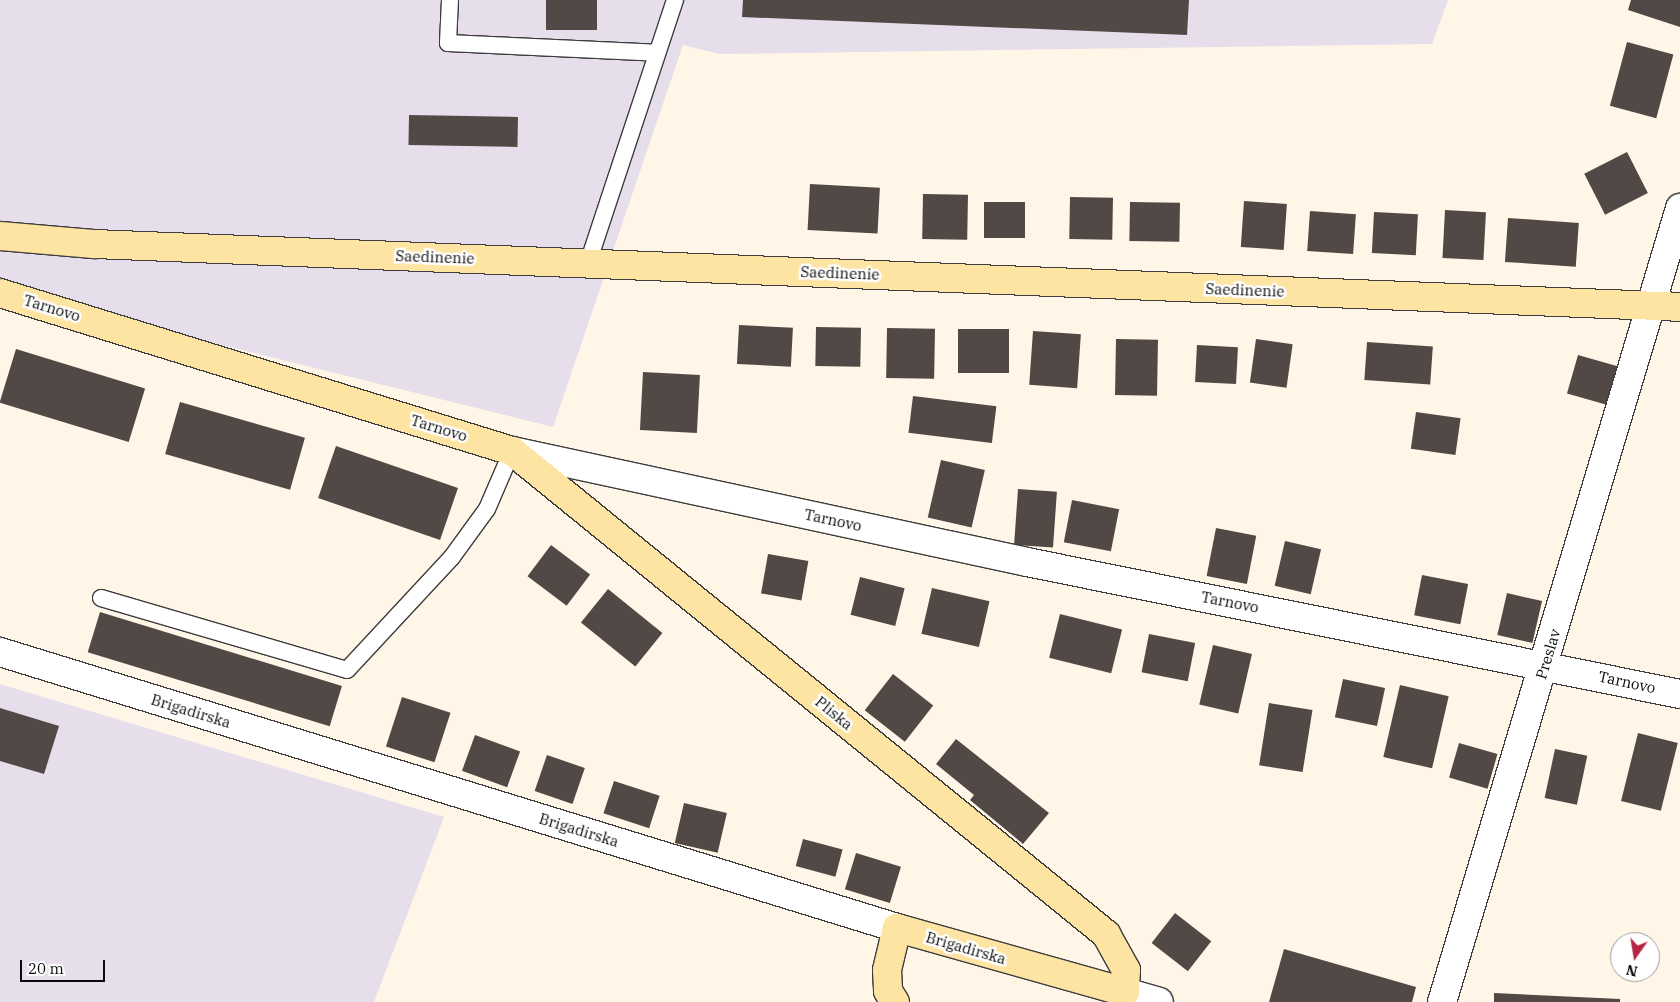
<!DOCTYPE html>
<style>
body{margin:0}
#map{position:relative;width:1680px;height:1002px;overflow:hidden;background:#fff6e7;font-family:"IBM Plex Serif",serif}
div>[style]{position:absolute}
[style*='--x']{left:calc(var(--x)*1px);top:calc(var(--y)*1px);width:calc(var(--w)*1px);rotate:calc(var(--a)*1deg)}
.industrial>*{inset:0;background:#e6deea}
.building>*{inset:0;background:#524947;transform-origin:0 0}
.roads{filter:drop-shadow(1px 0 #3d3d3d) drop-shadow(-1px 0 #3d3d3d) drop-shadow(0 1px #3d3d3d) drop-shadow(0 -1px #3d3d3d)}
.lane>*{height:16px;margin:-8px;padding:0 8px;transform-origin:8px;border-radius:8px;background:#fff}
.street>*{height:28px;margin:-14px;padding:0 14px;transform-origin:14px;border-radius:14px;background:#fff}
.secondary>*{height:28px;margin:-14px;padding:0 14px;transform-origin:14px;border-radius:14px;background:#fee4a3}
span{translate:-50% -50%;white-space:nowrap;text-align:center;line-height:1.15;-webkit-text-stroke:5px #fff;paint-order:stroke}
.street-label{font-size:15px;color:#0a0a0a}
.north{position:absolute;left:1610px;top:932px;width:50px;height:50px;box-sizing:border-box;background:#fff;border:1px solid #9d9d9d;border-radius:50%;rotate:193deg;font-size:14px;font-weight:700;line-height:20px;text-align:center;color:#0a0a0a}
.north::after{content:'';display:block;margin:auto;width:18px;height:22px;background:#b72545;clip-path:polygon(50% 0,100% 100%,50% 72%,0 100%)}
.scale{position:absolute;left:20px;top:960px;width:85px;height:22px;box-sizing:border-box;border:2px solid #0a0a0a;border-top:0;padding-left:6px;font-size:15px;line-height:18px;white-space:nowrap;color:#0a0a0a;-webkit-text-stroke:4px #fff;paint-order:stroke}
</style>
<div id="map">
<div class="industrial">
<i style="clip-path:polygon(0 0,1448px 0,1432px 44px,720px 54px,683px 45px,553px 427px,0 290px)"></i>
<i style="clip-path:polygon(0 684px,444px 817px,374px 1002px,0 1002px)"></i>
</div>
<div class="building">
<i style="left:546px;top:0;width:51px;height:30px"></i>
<i style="clip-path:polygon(743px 0,1189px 0,1187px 35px,742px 17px)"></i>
<i style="clip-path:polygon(1631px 0,1680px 0,1680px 27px,1628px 10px)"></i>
<i style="left:1627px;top:42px;width:48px;height:66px;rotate:15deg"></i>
<i style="left:409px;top:115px;width:109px;height:30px;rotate:1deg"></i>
<i style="left:1627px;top:152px;width:46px;height:48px;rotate:63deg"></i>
<i style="left:810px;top:184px;width:70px;height:46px;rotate:3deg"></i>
<i style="left:923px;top:194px;width:45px;height:45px;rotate:1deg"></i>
<i style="left:1070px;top:197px;width:43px;height:42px;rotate:1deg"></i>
<i style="left:1244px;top:201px;width:43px;height:46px;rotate:4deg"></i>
<i style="left:984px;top:202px;width:41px;height:36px"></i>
<i style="left:1130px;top:202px;width:50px;height:39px;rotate:1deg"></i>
<i style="left:1445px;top:210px;width:41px;height:48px;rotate:3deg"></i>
<i style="left:1310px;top:211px;width:46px;height:40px;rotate:4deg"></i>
<i style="left:1374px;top:212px;width:44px;height:41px;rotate:3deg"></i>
<i style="left:1508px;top:218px;width:71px;height:44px;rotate:4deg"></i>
<i style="left:739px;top:325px;width:54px;height:39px;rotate:3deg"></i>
<i style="left:816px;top:327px;width:45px;height:39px;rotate:1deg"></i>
<i style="left:887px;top:328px;width:48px;height:50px;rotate:1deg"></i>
<i style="left:1009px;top:329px;width:44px;height:51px;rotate:90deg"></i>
<i style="left:1033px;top:331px;width:48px;height:54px;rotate:4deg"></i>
<i style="left:1116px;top:339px;width:42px;height:56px;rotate:1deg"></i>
<i style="left:1256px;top:339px;width:37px;height:44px;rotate:8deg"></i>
<i style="left:1367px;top:342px;width:66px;height:38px;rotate:4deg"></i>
<i style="left:1197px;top:345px;width:41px;height:37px;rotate:3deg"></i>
<i style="left:16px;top:349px;width:135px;height:56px;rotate:17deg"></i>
<i style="left:1578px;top:355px;width:43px;height:40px;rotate:16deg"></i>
<i style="left:643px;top:372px;width:57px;height:58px;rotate:3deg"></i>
<i style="left:913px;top:396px;width:84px;height:37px;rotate:7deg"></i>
<i style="left:180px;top:402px;width:130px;height:54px;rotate:16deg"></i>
<i style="left:1416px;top:412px;width:45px;height:37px;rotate:8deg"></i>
<i style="left:336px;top:446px;width:129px;height:55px;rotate:19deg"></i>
<i style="left:941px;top:460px;width:45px;height:59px;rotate:13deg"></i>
<i style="left:1018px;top:489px;width:39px;height:56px;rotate:4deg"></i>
<i style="left:1072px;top:500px;width:48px;height:43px;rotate:11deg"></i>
<i style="left:1216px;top:528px;width:41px;height:49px;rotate:11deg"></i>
<i style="left:1285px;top:541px;width:37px;height:46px;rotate:13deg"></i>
<i style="left:551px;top:545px;width:49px;height:39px;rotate:37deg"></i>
<i style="left:768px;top:554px;width:41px;height:40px;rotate:10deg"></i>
<i style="left:1422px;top:575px;width:47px;height:41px;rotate:11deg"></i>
<i style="left:860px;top:577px;width:46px;height:39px;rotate:14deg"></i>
<i style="left:932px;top:588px;width:59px;height:47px;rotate:13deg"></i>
<i style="left:608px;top:589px;width:70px;height:43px;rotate:39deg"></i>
<i style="left:1507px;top:593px;width:36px;height:43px;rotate:13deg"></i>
<i style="left:100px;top:612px;width:253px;height:42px;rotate:17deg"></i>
<i style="left:1060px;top:614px;width:64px;height:45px;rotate:14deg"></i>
<i style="left:1149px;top:634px;width:47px;height:39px;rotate:11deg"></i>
<i style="left:1213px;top:645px;width:40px;height:61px;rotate:13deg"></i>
<i style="left:893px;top:674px;width:51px;height:46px;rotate:38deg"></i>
<i style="left:1343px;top:679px;width:43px;height:39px;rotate:12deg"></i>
<i style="left:1400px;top:685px;width:50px;height:74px;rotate:13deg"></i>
<i style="left:402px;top:697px;width:51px;height:52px;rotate:18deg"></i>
<i style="left:1269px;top:703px;width:44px;height:63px;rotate:9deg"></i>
<i style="clip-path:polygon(0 708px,59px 726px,44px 774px,0 761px)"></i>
<i style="left:1638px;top:733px;width:41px;height:70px;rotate:14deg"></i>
<i style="left:475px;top:735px;width:48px;height:38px;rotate:20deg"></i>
<i style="clip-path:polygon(956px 739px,1049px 813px,1023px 844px,970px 800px,974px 795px,936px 764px)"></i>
<i style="left:1459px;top:743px;width:40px;height:36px;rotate:16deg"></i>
<i style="left:1555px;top:749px;width:33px;height:50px;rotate:12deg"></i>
<i style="left:547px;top:755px;width:40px;height:38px;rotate:19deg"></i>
<i style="left:614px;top:781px;width:48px;height:34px;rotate:18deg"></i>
<i style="left:684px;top:803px;width:44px;height:41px;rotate:13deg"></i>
<i style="left:803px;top:839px;width:41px;height:28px;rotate:15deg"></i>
<i style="left:856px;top:853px;width:47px;height:38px;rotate:17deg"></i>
<i style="left:1175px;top:913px;width:46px;height:38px;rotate:38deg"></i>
<i style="clip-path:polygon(1284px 949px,1416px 987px,1412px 1002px,1269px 1002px)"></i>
<i style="clip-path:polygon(1494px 993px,1620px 999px,1620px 1002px,1494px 1002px)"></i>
</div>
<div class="roads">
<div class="lane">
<i style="--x:450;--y:0;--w:43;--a:92.7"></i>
<i style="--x:448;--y:43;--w:209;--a:2.7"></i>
<i style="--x:588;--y:263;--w:277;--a:-71.7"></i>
<i style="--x:101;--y:598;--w:256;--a:16.3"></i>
<i style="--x:347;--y:670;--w:154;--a:-47.1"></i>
<i style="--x:452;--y:557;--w:59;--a:-53.9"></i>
<i style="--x:487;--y:509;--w:63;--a:-66.7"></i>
</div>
<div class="street">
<i style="--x:512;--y:451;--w:527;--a:12.16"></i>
<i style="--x:1027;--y:562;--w:666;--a:11.43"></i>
<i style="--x:0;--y:652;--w:939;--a:17.1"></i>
<i style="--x:1125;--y:992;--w:35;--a:16"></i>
<i style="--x:1442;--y:1002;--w:829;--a:-73.31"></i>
</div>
<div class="secondary">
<i style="--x:0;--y:236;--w:94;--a:4.9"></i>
<i style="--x:94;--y:244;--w:1587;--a:2.27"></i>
<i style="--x:0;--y:293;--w:536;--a:17.15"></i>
<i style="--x:512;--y:451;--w:766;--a:39.12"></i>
<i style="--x:1106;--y:934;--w:41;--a:60.9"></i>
<i style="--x:1126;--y:970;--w:22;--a:93"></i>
<i style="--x:1125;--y:992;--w:237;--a:-164.3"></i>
<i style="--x:897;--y:928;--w:43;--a:103.4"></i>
<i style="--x:887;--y:970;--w:21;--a:87"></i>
<i style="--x:888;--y:991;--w:13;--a:58"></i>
</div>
</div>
<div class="street-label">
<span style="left:435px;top:257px;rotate:2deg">Saedinenie</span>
<span style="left:840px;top:273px;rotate:2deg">Saedinenie</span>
<span style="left:1245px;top:290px;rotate:2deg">Saedinenie</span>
<span style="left:52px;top:308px;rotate:17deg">Tarnovo</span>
<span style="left:439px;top:428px;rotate:17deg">Tarnovo</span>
<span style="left:833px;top:520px;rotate:12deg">Tarnovo</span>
<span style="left:1230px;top:602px;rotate:11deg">Tarnovo</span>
<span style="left:1548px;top:654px;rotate:-73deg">Preslav</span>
<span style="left:1627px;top:682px;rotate:12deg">Tarnovo</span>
<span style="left:191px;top:711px;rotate:17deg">Brigadirska</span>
<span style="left:834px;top:713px;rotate:39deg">Pliska</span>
<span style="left:579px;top:830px;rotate:17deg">Brigadirska</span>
<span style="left:966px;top:948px;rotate:16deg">Brigadirska</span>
</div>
<div class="north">N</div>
<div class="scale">20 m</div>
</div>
